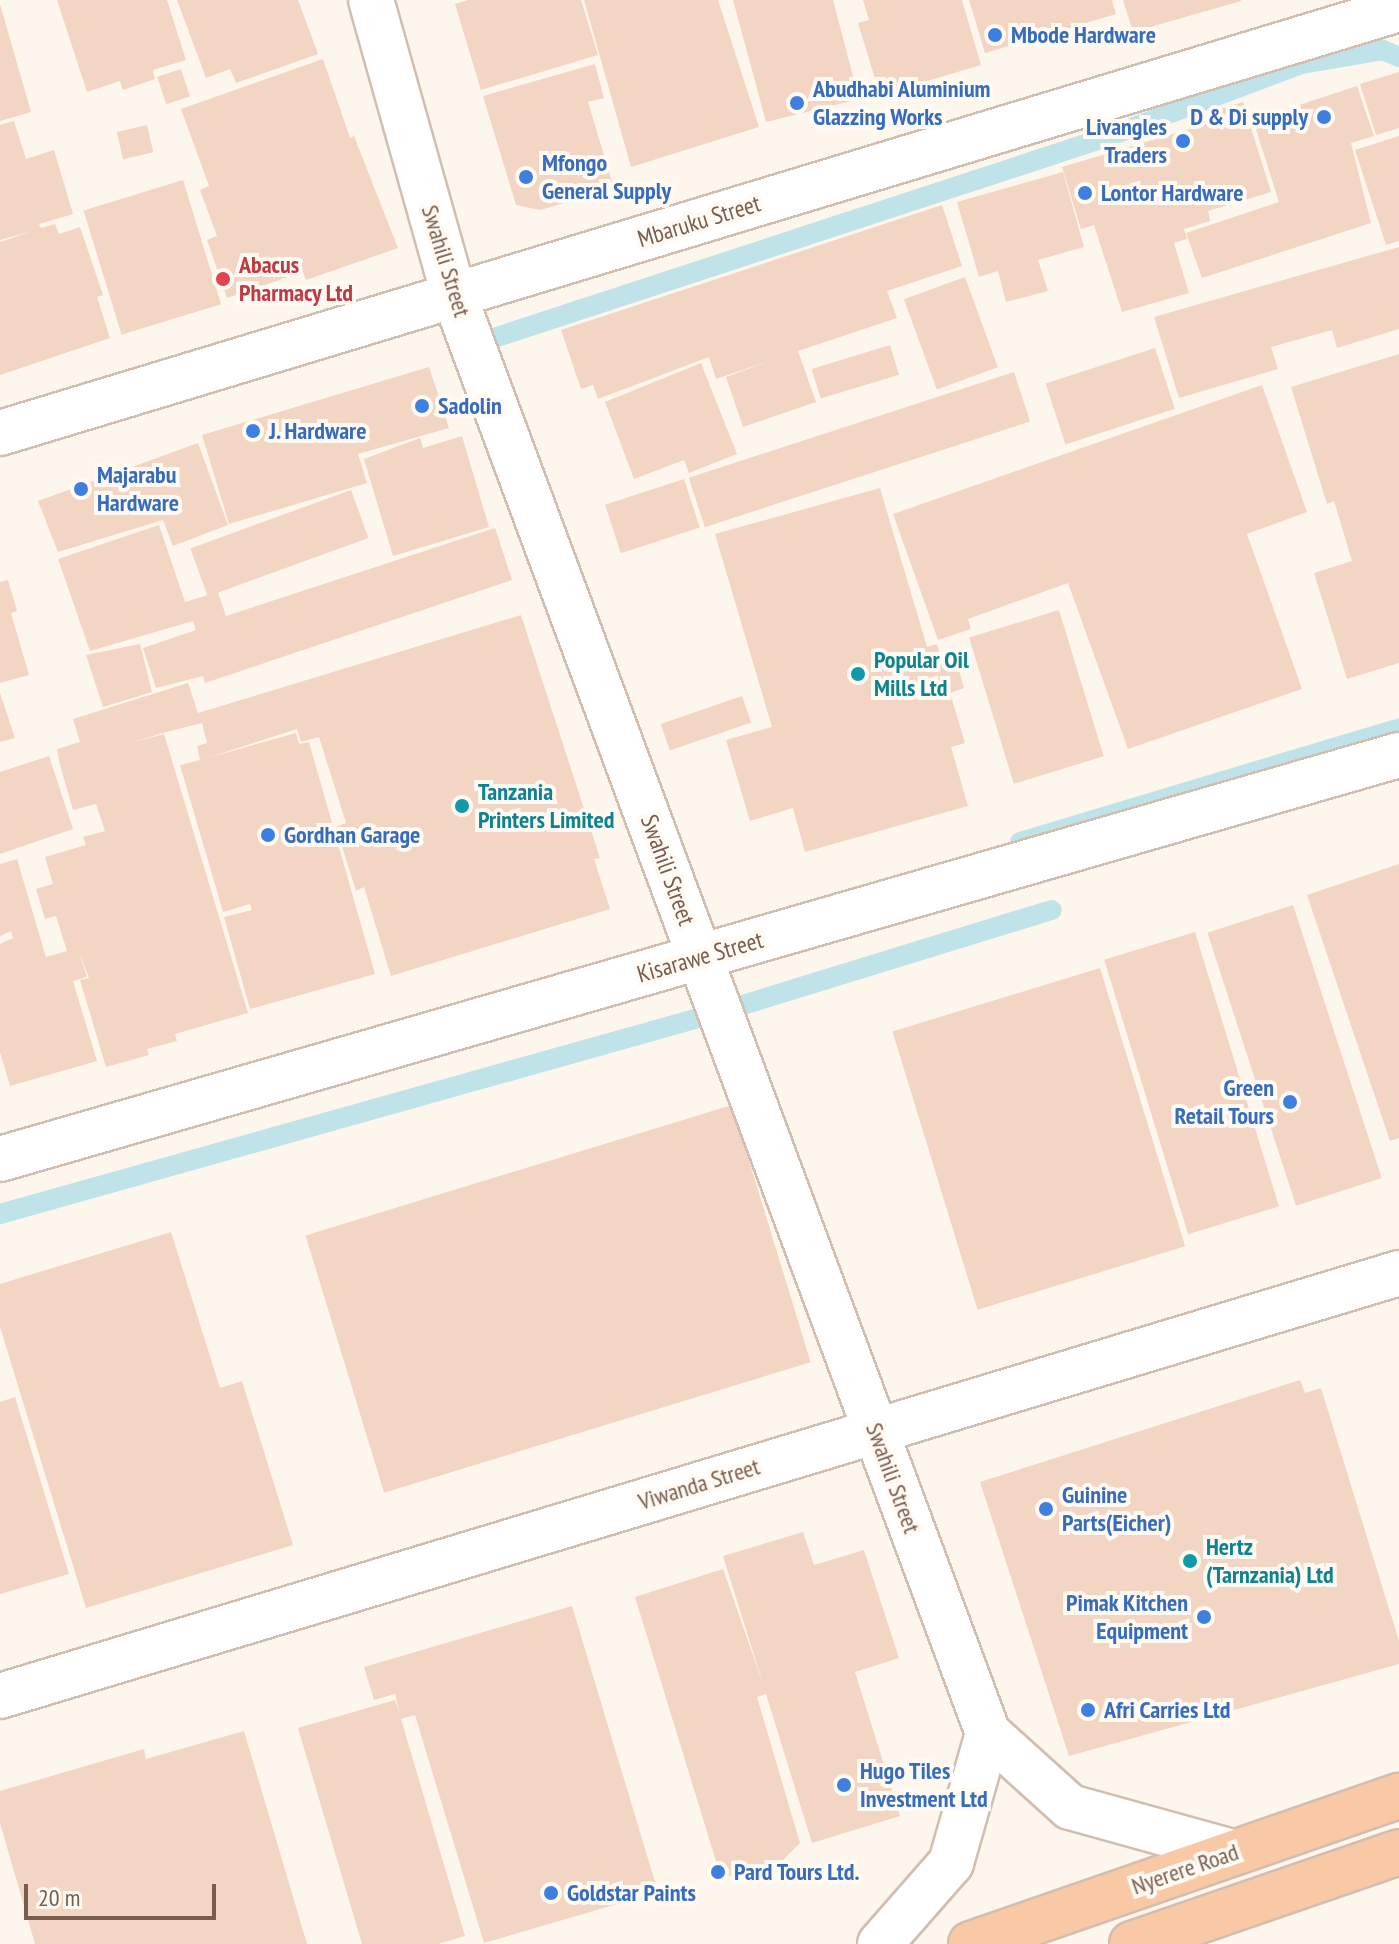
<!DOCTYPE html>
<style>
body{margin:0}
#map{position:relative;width:1399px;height:1944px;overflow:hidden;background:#fdf6ec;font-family:"PT Sans Narrow",sans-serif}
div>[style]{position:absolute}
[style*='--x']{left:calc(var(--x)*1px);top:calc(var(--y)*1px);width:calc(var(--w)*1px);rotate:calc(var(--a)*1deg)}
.stream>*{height:20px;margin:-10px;padding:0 10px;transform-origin:10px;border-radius:10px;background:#bfe3e8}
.building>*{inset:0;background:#f3d5c3;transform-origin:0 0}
.roads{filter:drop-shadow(2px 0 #d1beb0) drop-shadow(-2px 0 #d1beb0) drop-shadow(0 2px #d1beb0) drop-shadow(0 -2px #d1beb0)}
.minor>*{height:44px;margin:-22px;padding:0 22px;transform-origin:22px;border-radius:22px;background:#fff}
.trunk>*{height:44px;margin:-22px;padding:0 22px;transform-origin:22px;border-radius:22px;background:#f9c8a4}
.dots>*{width:22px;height:22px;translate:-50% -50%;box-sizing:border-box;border:4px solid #fffaf3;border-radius:50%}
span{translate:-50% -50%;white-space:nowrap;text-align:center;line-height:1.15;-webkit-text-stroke:8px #fffaf3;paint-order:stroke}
.shop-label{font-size:24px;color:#366cbe;font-weight:700}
.left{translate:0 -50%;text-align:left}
.right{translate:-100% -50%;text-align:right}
.street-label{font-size:24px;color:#7a5c4d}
.health-label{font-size:24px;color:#be3a42;font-weight:700}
.culture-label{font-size:24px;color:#0d838f;font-weight:700}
.scale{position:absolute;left:24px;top:1884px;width:192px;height:36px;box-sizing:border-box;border:4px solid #7a5c4d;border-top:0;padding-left:10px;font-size:24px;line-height:28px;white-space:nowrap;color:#7a5c4d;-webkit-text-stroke:6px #fffaf3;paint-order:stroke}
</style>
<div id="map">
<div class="stream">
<i style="--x:497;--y:337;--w:645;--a:-18.15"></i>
<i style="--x:1110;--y:136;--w:205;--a:-20.6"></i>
<i style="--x:1302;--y:64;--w:82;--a:-9.8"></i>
<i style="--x:1383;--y:50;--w:17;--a:24"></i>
<i style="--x:1020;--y:842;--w:396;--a:-16.7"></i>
<i style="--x:0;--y:1214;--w:748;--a:-15.67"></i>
<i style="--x:720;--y:1012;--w:347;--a:-17.1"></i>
</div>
<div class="building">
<i style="clip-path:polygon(57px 0,167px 0,186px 60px,153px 70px,155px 79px,123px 90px,120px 81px,87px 92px)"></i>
<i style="clip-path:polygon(177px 0,298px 0,318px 54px,236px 83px,230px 69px,206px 78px)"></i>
<i style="clip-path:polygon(468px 0,581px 0,598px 55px,481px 90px,455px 4px)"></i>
<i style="clip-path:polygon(584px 0,718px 0,759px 127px,631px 167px)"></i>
<i style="clip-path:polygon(733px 0,833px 0,859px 99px,766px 122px)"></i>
<i style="clip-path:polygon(863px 0,962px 0,981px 65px,880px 95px,858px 23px,869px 20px)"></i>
<i style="clip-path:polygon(969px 0,1112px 0,1116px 14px,985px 53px)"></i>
<i style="clip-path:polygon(1123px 0,1241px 0,1241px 1px,1133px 32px)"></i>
<i style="clip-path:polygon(0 4px,31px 112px,0 121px)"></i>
<i style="clip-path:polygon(323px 59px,350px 138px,354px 136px,398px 248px,306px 280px,303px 272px,227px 298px,207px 240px,217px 236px,200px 190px,209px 186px,181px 109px)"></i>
<i style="clip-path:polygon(595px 64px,604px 98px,588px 102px,612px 182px,586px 190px,588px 196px,540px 210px,516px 205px,483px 96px)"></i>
<i style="left:181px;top:69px;width:29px;height:25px;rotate:72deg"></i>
<i style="clip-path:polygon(1399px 72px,1399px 128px,1376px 135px,1360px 84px)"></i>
<i style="clip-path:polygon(1357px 86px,1374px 136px,1351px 143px,1371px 223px,1202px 278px,1186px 233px,1279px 202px,1253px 120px)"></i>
<i style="clip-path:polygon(1243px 102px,1271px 192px,1208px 211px,1210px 221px,1184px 229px,1187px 239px,1174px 243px,1189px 293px,1122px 312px,1094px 225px,1081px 229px,1062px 167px,1223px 119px,1220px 109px)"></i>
<i style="clip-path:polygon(14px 121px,26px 159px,54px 150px,73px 214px,39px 224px,41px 228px,55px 224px,59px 234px,80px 227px,103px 295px,97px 297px,110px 338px,0 375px,0 242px,32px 231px,0 240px,0 125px)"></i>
<i style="left:147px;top:125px;width:28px;height:31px;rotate:77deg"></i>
<i style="clip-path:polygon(1399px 136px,1399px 241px,1386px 245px,1355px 150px)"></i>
<i style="clip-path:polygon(1063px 172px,1084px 247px,1038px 260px,1048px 291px,1006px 302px,998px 271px,979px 277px,957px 202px)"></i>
<i style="left:183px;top:180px;width:130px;height:104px;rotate:73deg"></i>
<i style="clip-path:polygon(942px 205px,962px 266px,887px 291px,897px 318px,798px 351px,816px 402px,743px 427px,726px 377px,775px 359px,716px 379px,709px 357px,598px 399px,593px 385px,581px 389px,561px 330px)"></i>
<i style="clip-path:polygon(1399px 247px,1399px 329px,1337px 348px,1332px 330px,1271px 347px,1278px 369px,1179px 398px,1154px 317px)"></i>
<i style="left:965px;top:277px;width:96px;height:65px;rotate:70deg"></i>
<i style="left:890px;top:345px;width:31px;height:82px;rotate:73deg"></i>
<i style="left:1155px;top:348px;width:64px;height:115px;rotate:72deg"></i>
<i style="clip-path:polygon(1399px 354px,1399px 663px,1347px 679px,1314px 573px,1352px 561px,1334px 501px,1327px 504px,1291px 387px)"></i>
<i style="clip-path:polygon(701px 363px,737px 454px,689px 473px,684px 460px,634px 479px,605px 402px)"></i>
<i style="clip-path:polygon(429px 367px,449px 428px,358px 454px,367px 483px,229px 524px,202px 435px)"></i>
<i style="left:1014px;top:372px;width:52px;height:342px;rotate:72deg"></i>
<i style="clip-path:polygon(1262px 385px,1307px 512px,1247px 534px,1302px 689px,1128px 749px,1068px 583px,968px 619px,971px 629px,938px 640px,893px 514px)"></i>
<i style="clip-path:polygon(462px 436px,489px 527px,393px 556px,364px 459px,420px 438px,423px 448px)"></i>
<i style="clip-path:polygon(198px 443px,228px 525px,173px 546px,163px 520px,58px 552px,38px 501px)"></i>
<i style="left:684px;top:479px;width:51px;height:83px;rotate:72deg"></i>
<i style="clip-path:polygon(880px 488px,927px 647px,937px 644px,942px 661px,955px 657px,964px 688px,950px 693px,965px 743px,951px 747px,968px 806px,805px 852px,793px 808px,750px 821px,726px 740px,772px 727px,715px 534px)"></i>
<i style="left:351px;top:490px;width:51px;height:171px;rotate:70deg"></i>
<i style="clip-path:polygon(159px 525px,185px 602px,218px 592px,226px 616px,495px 528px,512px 580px,205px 683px,203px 676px,156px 688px,143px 648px,196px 630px,193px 621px,90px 651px,58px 559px)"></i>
<i style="clip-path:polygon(8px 580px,17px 611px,11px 613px,29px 675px,0 683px,0 582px)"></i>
<i style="left:1059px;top:610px;width:153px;height:94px;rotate:73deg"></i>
<i style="clip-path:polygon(521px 615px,600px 858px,594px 859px,610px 909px,391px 976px,364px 887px,356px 891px,336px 827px,346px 823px,319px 737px,301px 742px,297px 729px,207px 758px,296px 733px,299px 744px,309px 742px,375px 974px,250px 1009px,224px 917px,252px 910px,250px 904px,223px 912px,180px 765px,200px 760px,197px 746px,207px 743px,202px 723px,166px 732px,130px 743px,164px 734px,248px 1013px,175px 1034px,177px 1041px,147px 1049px,149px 1055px,106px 1067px,80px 980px,89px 978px,78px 949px,87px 977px,73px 981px,97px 1061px,10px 1086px,0 1052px,0 944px,13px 938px,11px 931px,0 936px,0 864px,17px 859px,46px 957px,67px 951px,56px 916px,45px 919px,36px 889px,53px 884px,45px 857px,86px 845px,83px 837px,105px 831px,96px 804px,73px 810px,60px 765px,57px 749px,80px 742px,73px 719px,188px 683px,198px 713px)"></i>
<i style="clip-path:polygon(140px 644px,152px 692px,103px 707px,86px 655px)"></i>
<i style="clip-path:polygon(0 693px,15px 738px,0 742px)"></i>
<i style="left:742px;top:696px;width:28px;height:86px;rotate:71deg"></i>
<i style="clip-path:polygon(49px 756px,73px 829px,0 854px,0 772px)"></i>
<i style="clip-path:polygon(1399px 864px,1399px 1138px,1390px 1141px,1307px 895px)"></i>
<i style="left:1293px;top:905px;width:287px;height:90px;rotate:72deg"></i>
<i style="left:1195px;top:932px;width:287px;height:95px;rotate:73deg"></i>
<i style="left:1100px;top:968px;width:291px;height:217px;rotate:73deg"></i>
<i style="left:732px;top:1105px;width:269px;height:446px;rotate:73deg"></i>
<i style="clip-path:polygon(171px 1232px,220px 1388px,242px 1381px,293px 1545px,86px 1608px,0 1327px,0 1284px)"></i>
<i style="clip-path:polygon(1300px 1380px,1305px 1393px,1321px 1388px,1399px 1641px,1399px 1664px,1069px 1756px,980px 1482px)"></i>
<i style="clip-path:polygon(15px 1397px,69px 1574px,0 1594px,0 1402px)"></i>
<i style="clip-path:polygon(803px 1532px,814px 1565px,864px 1550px,899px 1658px,855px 1672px,900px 1816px,812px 1843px,766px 1694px,757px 1697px,800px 1843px,769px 1874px,733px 1877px,719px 1871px,635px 1597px,723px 1569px,764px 1687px,723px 1556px)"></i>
<i style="clip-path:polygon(572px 1606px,658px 1892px,484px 1943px,415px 1715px,401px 1719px,465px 1936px,438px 1944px,362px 1944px,298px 1728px,395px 1700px,400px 1714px,395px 1694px,374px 1700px,364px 1667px)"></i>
<i style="clip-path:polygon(244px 1731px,307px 1944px,35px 1944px,0 1823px,0 1791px,144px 1749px,146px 1759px)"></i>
</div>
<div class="roads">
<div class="minor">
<i style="--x:371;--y:0;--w:306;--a:74.3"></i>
<i style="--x:454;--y:295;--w:1534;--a:69.63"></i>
<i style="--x:988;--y:1733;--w:110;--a:42.1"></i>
<i style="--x:1070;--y:1807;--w:168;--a:15.5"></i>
<i style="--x:0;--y:433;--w:1462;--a:-16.86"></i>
<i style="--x:0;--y:1159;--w:1456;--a:-16.11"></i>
<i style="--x:0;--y:1696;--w:1462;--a:-16.82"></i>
<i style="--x:880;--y:1944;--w:108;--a:-48.8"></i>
<i style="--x:951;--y:1863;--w:135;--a:-74.1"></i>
</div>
<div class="trunk">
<i style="--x:971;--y:1944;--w:453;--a:-19.1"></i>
<i style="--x:1132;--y:1944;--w:282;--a:-19"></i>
</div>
</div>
<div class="dots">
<i style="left:995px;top:35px;background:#3f7fe0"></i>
<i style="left:797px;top:103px;background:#3f7fe0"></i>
<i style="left:1324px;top:117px;background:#3f7fe0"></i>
<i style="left:1183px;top:141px;background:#3f7fe0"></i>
<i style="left:526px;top:177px;background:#3f7fe0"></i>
<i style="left:1085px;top:193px;background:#3f7fe0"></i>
<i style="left:223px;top:279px;background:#e0444e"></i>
<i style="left:422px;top:406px;background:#3f7fe0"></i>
<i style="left:253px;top:431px;background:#3f7fe0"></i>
<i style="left:81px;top:489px;background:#3f7fe0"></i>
<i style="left:858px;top:674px;background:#0f9aa8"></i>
<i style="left:462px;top:806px;background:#0f9aa8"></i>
<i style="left:268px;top:835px;background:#3f7fe0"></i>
<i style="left:1290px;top:1102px;background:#3f7fe0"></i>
<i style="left:1046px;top:1509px;background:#3f7fe0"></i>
<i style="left:1190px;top:1561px;background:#0f9aa8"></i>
<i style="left:1204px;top:1617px;background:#3f7fe0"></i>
<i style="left:1088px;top:1710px;background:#3f7fe0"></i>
<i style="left:844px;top:1785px;background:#3f7fe0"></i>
<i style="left:718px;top:1872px;background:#3f7fe0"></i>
<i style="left:551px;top:1893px;background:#3f7fe0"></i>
</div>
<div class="shop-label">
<span class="left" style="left:1011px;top:35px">Mbode Hardware</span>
<span class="left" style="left:813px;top:103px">Abudhabi Aluminium<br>Glazzing Works</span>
<span class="right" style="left:1308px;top:117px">D &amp; Di supply</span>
<span class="right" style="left:1167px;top:141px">Livangles<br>Traders</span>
<span class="left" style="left:542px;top:177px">Mfongo<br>General Supply</span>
<span class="left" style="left:1101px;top:193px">Lontor Hardware</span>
<span class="left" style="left:438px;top:406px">Sadolin</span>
<span class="left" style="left:269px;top:431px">J. Hardware</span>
<span class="left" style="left:97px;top:489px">Majarabu<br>Hardware</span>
<span class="left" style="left:284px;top:835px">Gordhan Garage</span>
<span class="right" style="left:1274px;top:1102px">Green<br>Retail Tours</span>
<span class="left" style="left:1062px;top:1509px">Guinine<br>Parts(Eicher)</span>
<span class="right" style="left:1188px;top:1617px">Pimak Kitchen<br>Equipment</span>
<span class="left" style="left:1104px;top:1710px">Afri Carries Ltd</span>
<span class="left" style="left:860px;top:1785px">Hugo Tiles<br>Investment Ltd</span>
<span class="left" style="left:734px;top:1872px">Pard Tours Ltd.</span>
<span class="left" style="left:567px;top:1893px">Goldstar Paints</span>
</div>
<div class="street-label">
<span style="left:699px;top:221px;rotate:-17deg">Mbaruku Street</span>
<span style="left:446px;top:261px;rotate:73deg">Swahili Street</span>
<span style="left:668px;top:870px;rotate:70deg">Swahili Street</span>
<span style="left:700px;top:957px;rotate:-16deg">Kisarawe Street</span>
<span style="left:893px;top:1478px;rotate:70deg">Swahili Street</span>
<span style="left:699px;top:1484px;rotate:-17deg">Viwanda Street</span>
<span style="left:1185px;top:1869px;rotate:-19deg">Nyerere Road</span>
</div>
<div class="health-label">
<span class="left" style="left:239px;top:279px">Abacus<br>Pharmacy Ltd</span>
</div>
<div class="culture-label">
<span class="left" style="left:874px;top:674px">Popular Oil<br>Mills Ltd</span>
<span class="left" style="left:478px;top:806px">Tanzania<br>Printers Limited</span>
<span class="left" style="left:1206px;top:1561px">Hertz<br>(Tarnzania) Ltd</span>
</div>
<div class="scale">20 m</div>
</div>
